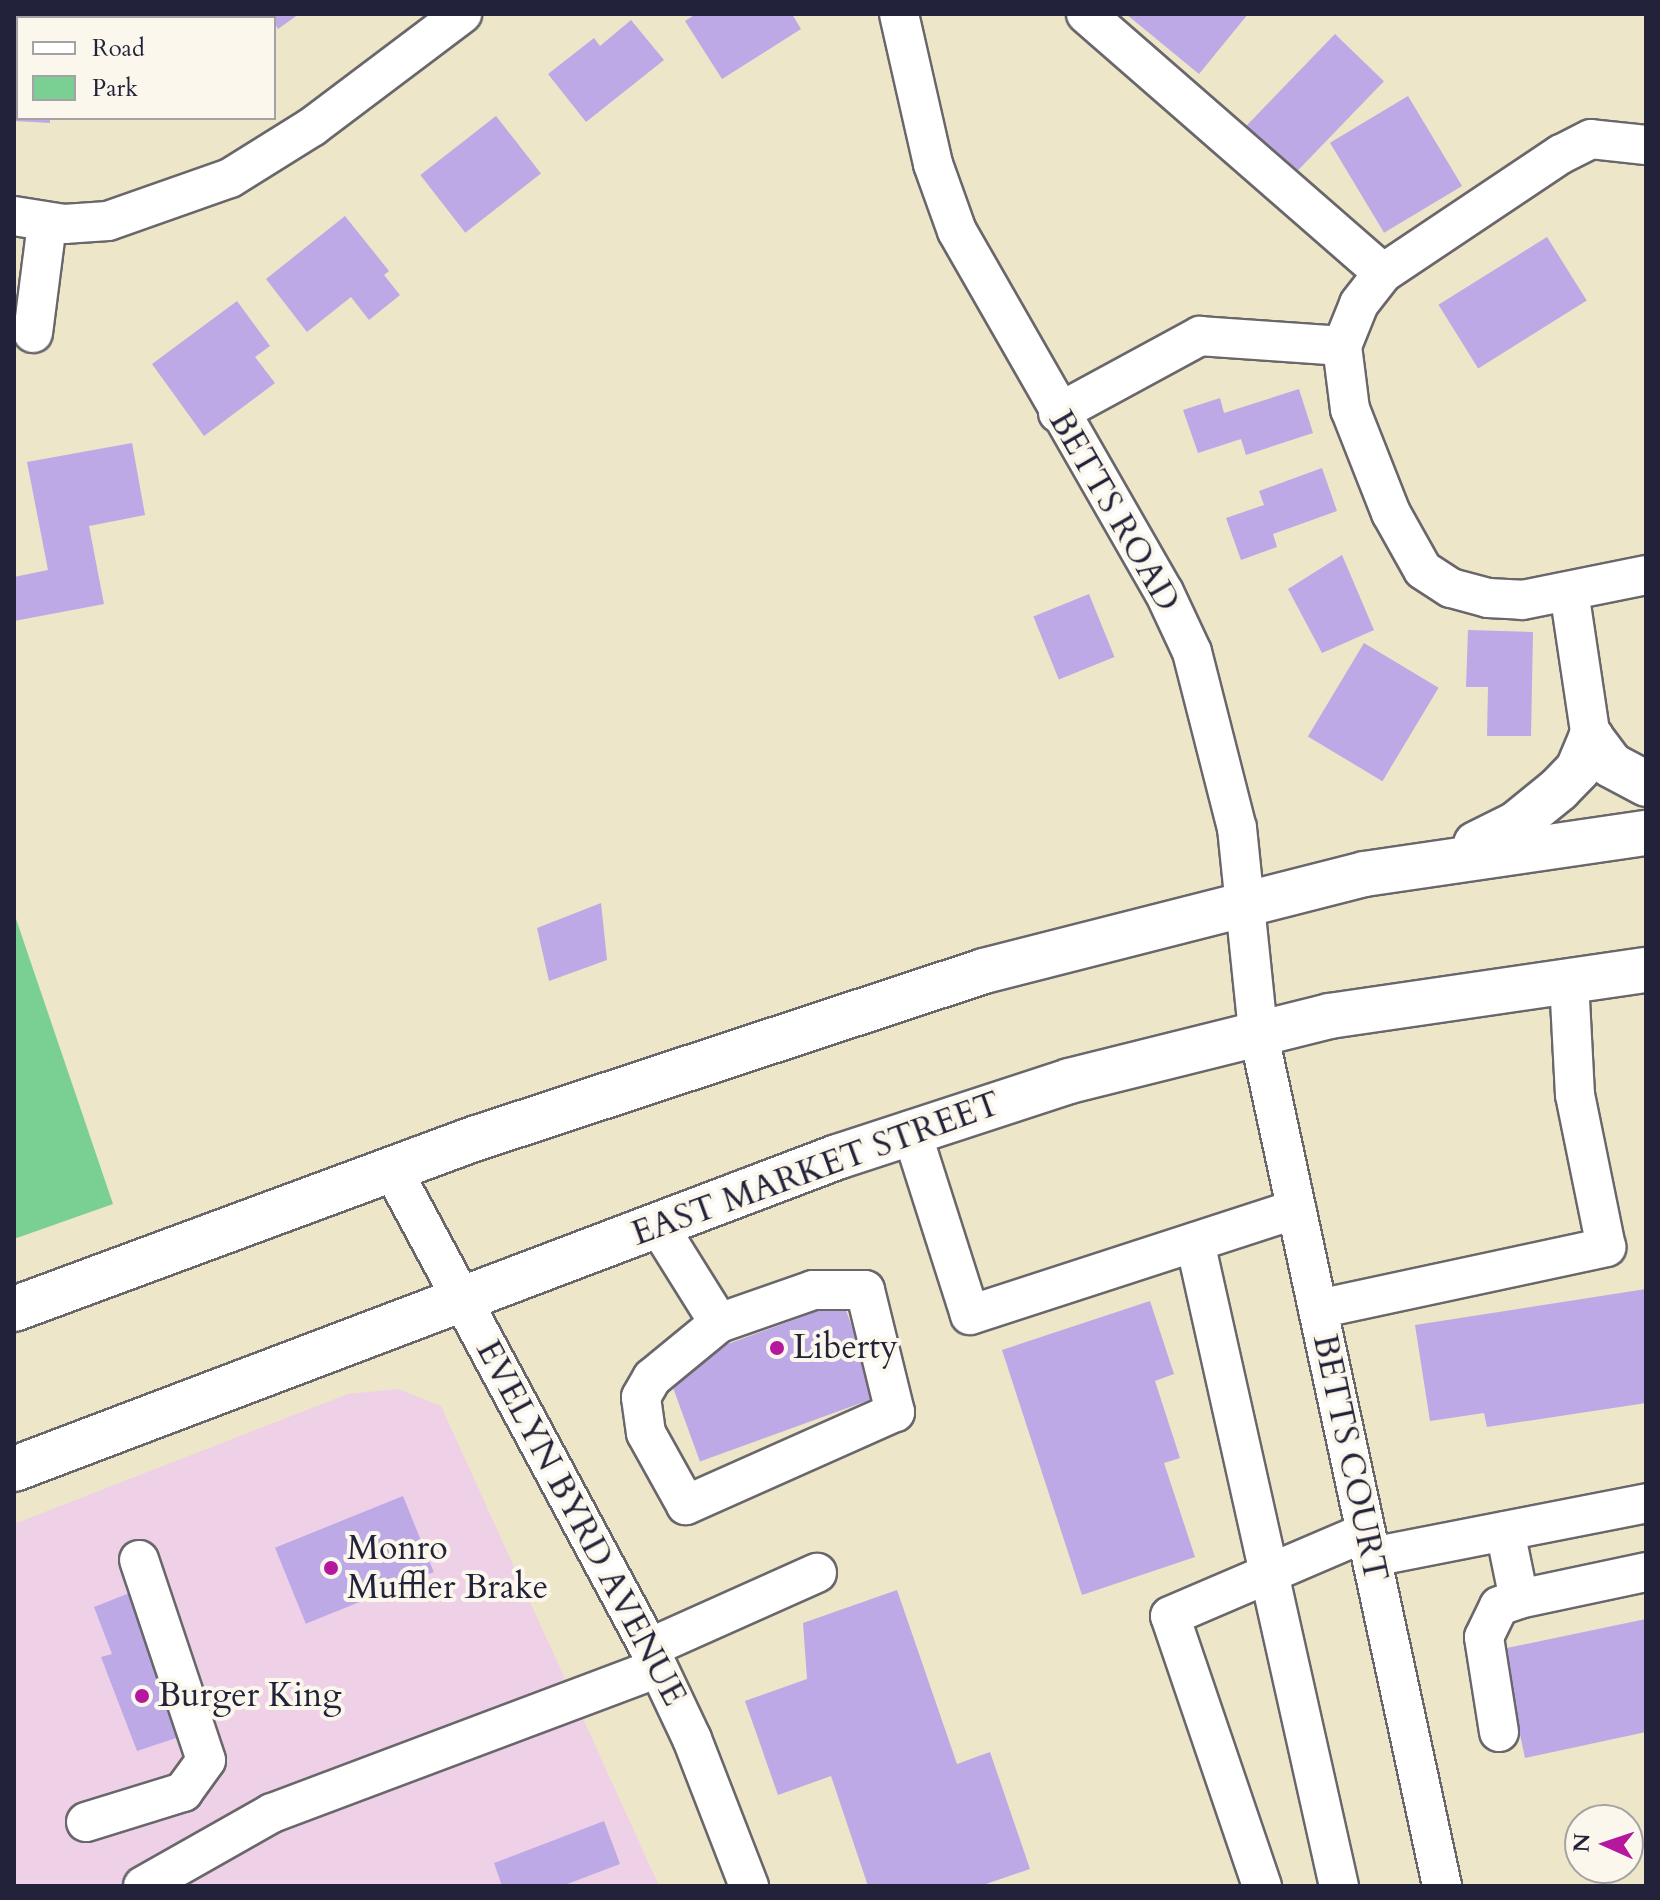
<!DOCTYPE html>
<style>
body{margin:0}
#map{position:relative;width:1660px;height:1900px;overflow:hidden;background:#ede6c8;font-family:Cardo,serif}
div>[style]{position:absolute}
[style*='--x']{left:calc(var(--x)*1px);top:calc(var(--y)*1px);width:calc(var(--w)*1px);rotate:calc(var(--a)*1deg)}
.built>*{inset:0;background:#eed0e7}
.green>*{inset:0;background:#7ad093}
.building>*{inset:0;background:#bda9e6;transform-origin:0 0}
.roads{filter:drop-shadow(2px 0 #69676c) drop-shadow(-2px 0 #69676c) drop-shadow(0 2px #69676c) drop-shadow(0 -2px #69676c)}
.minor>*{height:38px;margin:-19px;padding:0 19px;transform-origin:19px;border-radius:19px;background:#fff}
.highway>*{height:44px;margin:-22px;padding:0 22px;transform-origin:22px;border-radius:22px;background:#fff}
.dots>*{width:22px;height:22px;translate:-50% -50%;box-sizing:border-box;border:4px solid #fbf7ec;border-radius:50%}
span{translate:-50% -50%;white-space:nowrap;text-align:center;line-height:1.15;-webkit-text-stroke:8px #fbf7ec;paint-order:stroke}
.street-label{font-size:34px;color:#22223b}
.poi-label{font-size:34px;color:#22223b}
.left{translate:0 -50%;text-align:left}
.frame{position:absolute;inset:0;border:16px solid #22223b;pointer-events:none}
.legend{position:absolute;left:16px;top:16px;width:260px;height:104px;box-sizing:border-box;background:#fbf7ec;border:2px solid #a4a2a5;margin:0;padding:10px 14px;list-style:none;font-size:24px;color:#22223b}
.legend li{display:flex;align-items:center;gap:16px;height:40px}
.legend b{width:40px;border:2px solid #a4a2a5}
.north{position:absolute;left:1564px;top:1804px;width:80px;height:80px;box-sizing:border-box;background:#fbf7ec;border:2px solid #a4a2a5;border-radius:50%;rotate:273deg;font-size:22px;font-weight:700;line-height:32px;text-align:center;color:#22223b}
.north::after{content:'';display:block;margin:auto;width:28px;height:36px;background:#b5179e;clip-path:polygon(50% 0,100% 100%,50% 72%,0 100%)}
</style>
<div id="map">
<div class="built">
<i style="clip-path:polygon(398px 1389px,441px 1406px,659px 1886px,14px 1886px,14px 1524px,348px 1394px)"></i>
</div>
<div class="green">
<i style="clip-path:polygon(14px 913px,113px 1204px,14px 1239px)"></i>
</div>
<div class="building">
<i style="left:163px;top:14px;width:59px;height:6px"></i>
<i style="clip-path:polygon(269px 14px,299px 14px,278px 29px)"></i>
<i style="clip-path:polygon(696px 14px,792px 14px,801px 29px,722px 79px,685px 21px)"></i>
<i style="clip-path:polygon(1126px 14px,1248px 14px,1199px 74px)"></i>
<i style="clip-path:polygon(631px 20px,664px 60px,586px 122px,548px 74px,594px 38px,600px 46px)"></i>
<i style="clip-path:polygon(14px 33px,18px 118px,50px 118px,50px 123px,14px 121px)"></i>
<i style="left:1335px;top:34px;width:68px;height:133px;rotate:44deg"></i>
<i style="left:1408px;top:96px;width:105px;height:91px;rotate:59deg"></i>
<i style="left:496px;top:116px;width:73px;height:96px;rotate:52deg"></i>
<i style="clip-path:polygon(345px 216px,389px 271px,384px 275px,400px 295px,369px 320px,351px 297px,307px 332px,266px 279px)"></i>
<i style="left:1547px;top:237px;width:75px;height:128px;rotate:58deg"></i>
<i style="clip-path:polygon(237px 301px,270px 346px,255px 357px,275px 383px,204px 436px,152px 364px)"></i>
<i style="clip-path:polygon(1299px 389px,1313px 433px,1246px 455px,1241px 439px,1198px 453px,1183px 410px,1220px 398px,1224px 413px)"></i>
<i style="clip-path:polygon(132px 443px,145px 515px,89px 526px,104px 604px,14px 621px,14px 577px,48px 570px,27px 462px)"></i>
<i style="clip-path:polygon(1322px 468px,1337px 511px,1273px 534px,1277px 547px,1241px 560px,1226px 518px,1264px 505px,1259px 491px)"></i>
<i style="clip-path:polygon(1342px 555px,1374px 630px,1322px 653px,1288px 589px)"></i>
<i style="left:1089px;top:594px;width:68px;height:60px;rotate:68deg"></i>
<i style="clip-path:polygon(1468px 630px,1533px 632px,1531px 736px,1487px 736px,1488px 687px,1466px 687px)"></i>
<i style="left:1364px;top:643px;width:87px;height:109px;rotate:31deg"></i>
<i style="clip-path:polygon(601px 903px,607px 960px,549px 981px,537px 928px)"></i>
<i style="clip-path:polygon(1646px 1289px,1646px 1403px,1487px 1427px,1484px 1413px,1430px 1421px,1415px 1325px)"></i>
<i style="clip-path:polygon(1150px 1301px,1174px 1374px,1155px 1381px,1180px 1458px,1164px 1463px,1195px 1557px,1082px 1595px,1002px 1350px)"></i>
<i style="left:843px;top:1302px;width:101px;height:189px;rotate:70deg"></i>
<i style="left:403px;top:1496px;width:82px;height:138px;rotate:68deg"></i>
<i style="clip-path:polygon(897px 1590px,957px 1764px,990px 1752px,1030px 1869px,980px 1886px,868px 1886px,831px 1776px,778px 1795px,745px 1701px,807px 1679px,803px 1623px)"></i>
<i style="clip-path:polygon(132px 1592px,182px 1736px,137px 1751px,101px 1657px,112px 1654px,94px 1607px)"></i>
<i style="clip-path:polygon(1646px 1619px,1646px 1732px,1525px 1758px,1502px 1649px)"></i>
<i style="clip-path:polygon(604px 1821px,620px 1864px,562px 1886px,502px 1886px,494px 1863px)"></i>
</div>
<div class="roads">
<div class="minor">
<i style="--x:899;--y:14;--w:154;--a:77.2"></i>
<i style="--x:933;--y:164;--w:71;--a:70.3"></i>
<i style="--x:957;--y:231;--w:416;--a:60.2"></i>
<i style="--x:1164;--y:592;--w:66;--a:65"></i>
<i style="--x:1192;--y:652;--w:182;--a:75.7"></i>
<i style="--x:1237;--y:828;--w:204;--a:84.1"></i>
<i style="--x:1258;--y:1031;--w:875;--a:77.85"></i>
<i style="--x:1086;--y:14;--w:394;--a:41.1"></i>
<i style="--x:1646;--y:145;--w:55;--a:-173.8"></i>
<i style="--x:1591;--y:139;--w:34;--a:153"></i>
<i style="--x:1561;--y:154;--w:214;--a:146.2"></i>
<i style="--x:1383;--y:273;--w:39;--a:128"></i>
<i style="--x:1359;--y:304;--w:45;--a:112"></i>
<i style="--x:1342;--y:346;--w:64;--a:82.8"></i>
<i style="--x:1350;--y:409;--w:112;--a:68.5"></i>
<i style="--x:1391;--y:513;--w:65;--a:60.7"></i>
<i style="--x:1423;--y:570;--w:33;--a:33"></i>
<i style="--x:1451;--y:588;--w:38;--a:15"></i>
<i style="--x:1488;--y:598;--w:34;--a:3"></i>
<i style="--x:1522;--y:600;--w:126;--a:-11.4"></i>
<i style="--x:14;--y:216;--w:51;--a:9.1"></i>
<i style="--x:64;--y:224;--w:44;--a:-3.9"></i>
<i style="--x:108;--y:221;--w:129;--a:-19.4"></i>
<i style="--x:230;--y:178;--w:97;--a:-31.9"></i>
<i style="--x:312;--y:127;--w:188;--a:-37"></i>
<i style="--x:33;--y:333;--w:111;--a:-82.7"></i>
<i style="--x:1058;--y:413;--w:162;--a:-28.5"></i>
<i style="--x:1200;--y:336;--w:142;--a:4"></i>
<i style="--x:1569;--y:591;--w:149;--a:81.5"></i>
<i style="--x:911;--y:1130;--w:194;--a:72.3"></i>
<i style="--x:970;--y:1315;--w:343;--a:-18"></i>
<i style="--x:392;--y:1169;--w:544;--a:61.78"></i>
<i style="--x:649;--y:1648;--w:101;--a:64.7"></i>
<i style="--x:692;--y:1739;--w:158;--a:68.8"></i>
<i style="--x:659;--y:1227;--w:113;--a:58"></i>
<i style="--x:1195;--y:1242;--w:660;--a:77.4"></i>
<i style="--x:813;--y:1290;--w:52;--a:0"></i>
<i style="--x:865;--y:1290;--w:126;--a:76.2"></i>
<i style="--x:895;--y:1412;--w:229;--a:156"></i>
<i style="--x:686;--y:1505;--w:82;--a:-119.1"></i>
<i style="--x:646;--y:1433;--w:36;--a:-98"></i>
<i style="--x:641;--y:1397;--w:22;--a:-60"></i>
<i style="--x:652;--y:1378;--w:87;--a:-39.4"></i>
<i style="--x:719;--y:1323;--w:100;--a:-19.3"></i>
<i style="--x:1318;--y:1309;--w:295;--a:-12.1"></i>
<i style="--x:1606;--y:1247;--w:155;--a:-101.5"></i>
<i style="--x:1575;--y:1095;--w:116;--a:-93"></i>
<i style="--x:1505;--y:1531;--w:69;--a:78.4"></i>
<i style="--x:1519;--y:1599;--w:130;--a:-12"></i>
<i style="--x:1372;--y:1557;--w:279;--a:-11.1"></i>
<i style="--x:649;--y:1648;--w:184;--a:-24.1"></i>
<i style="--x:1499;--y:1732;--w:96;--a:-99"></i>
<i style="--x:1484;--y:1637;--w:34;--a:-64"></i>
<i style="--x:1499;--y:1606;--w:21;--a:-19"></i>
<i style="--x:86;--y:1822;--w:102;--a:-17.2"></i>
<i style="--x:183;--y:1792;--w:39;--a:-54"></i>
<i style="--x:206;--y:1760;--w:211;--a:-108.5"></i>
<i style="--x:143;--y:1886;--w:148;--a:-29.5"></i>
<i style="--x:272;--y:1813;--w:412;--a:-20.6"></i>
<i style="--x:1262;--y:1886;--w:285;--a:-108.8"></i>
<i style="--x:1170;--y:1616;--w:213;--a:-23.2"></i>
</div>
<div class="highway">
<i style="--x:1591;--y:738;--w:34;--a:53"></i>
<i style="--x:1611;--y:765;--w:40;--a:28"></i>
<i style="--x:1476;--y:844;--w:45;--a:-26.6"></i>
<i style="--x:1516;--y:824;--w:55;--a:-39.1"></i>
<i style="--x:1559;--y:789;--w:28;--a:-46"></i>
<i style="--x:1578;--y:769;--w:34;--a:-67"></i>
<i style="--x:14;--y:1309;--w:494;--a:-20.3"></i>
<i style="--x:477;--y:1138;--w:534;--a:-18.23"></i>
<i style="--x:984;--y:971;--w:392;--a:-14.3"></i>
<i style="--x:1364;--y:874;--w:285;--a:-8.3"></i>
<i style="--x:14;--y:1469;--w:880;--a:-20.76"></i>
<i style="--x:837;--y:1157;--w:244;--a:-18.1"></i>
<i style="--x:1069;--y:1081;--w:268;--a:-14"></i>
<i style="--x:1329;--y:1016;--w:320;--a:-8.3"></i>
</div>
</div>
<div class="dots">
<i style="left:777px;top:1348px;background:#b5179e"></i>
<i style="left:331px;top:1568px;background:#b5179e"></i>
<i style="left:142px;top:1696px;background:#b5179e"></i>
</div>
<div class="street-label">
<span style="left:1114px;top:511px;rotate:60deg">BETTS ROAD</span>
<span style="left:816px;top:1169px;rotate:-20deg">EAST MARKET STREET</span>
<span style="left:1350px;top:1458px;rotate:78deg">BETTS COURT</span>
<span style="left:581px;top:1523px;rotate:62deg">EVELYN BYRD AVENUE</span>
</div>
<div class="poi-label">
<span class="left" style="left:793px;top:1348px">Liberty</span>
<span class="left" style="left:347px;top:1568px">Monro<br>Muffler Brake</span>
<span class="left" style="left:158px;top:1696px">Burger King</span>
</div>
<div class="frame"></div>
<ul class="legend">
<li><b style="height:10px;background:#fff"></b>Road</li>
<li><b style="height:22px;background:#7ad093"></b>Park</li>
</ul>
<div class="north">N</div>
</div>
